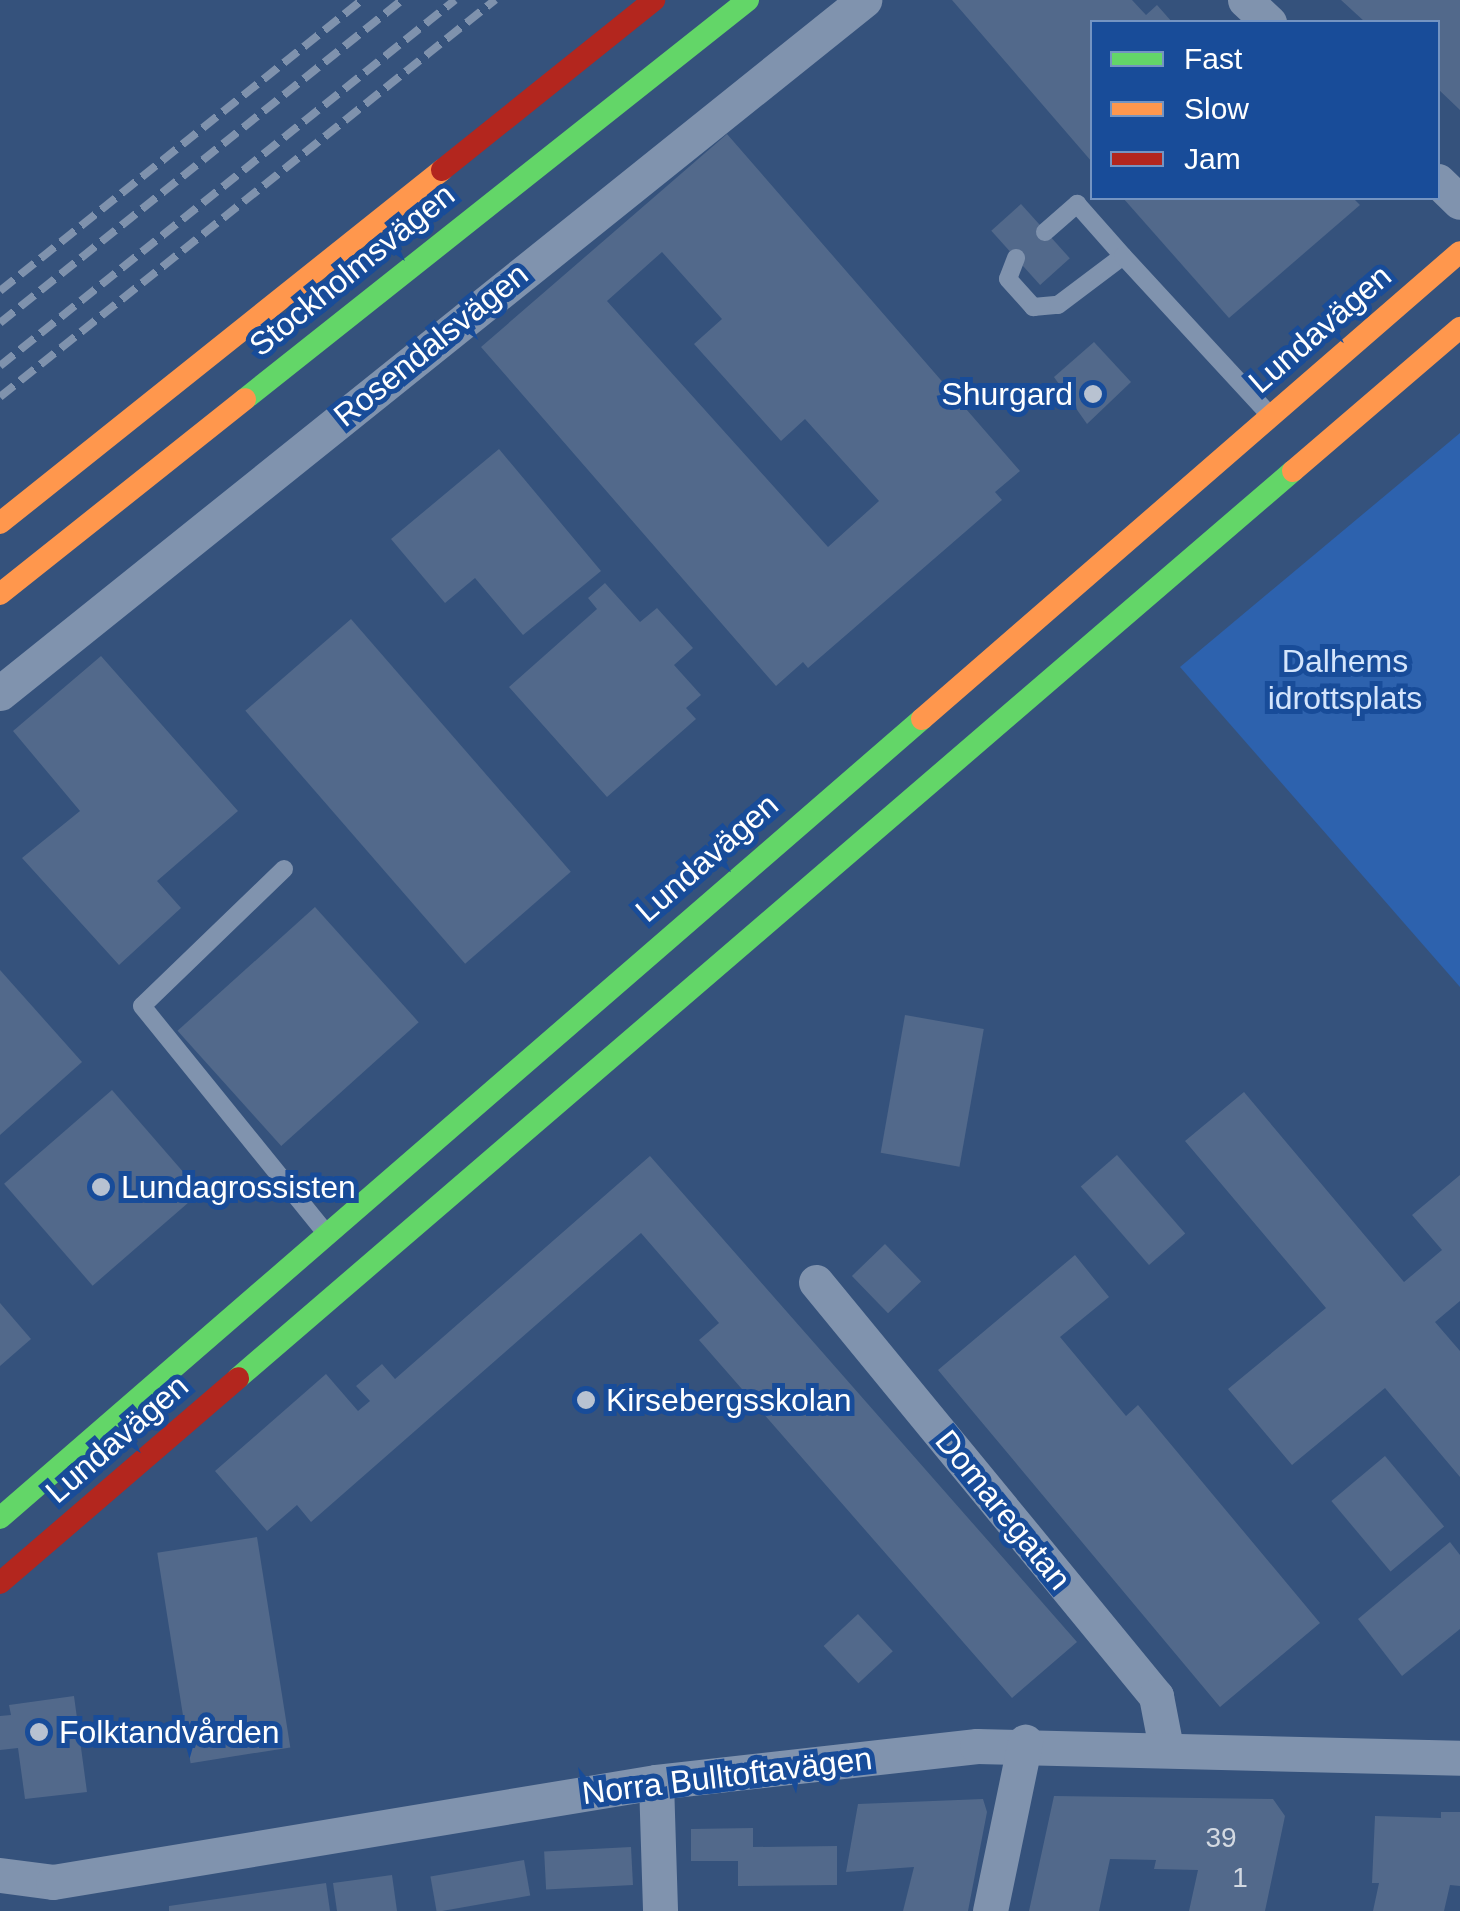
<!DOCTYPE html>
<meta charset="utf-8">
<style>
body{margin:0}
#map{position:relative;width:1460px;height:1911px;overflow:hidden;background:#35527c;font-family:Arial,sans-serif}
div>[style]{position:absolute}
[style*='--x']{left:calc(var(--x)*1px);top:calc(var(--y)*1px);width:calc(var(--w)*1px);rotate:calc(var(--a)*1deg)}
.green>*{inset:0;background:#2d62ae}
.building>*{inset:0;background:#52698b;transform-origin:0 0}
.lane>*{height:18px;margin:-9px;padding:0 9px;transform-origin:9px;border-radius:9px;background:#8093ae}
.street>*{height:35px;margin:-17.5px;padding:0 17.5px;transform-origin:17.5px;border-radius:17.5px;background:#8093ae}
.fast>*{height:22px;margin:-11px;padding:0 11px;transform-origin:11px;border-radius:11px;background:#63d668}
.slow>*{height:22px;margin:-11px;padding:0 11px;transform-origin:11px;border-radius:11px;background:#ff974d}
.jam>*{height:22px;margin:-11px;padding:0 11px;transform-origin:11px;border-radius:11px;background:#b3261e}
.rail>*{height:8px;margin-top:-4px;transform-origin:0;background:repeating-linear-gradient(90deg,#7f92ad 0 18px,transparent 0 26px)}
.dots>*{width:28px;height:28px;translate:-50% -50%;box-sizing:border-box;border:5px solid #184c99;border-radius:50%}
span{translate:-50% -50%;white-space:nowrap;text-align:center;line-height:1.15;-webkit-text-stroke:10px #184c99;paint-order:stroke}
.number-label{font-size:28px;color:#d4dae2}
.number-label span{-webkit-text-stroke-width:0}
.street-label{font-size:32px;color:#fff}
.poi-label{font-size:32px;color:#fff}
.right{translate:-100% -50%;text-align:right}
.left{translate:0 -50%;text-align:left}
.park-label{font-size:32px;color:#d4e5fc}
.legend{position:absolute;left:1090px;top:20px;width:350px;height:180px;box-sizing:border-box;background:#184c99;border:2px solid #7494c2;margin:0;padding:12px 18px;list-style:none;font-size:30px;color:#fff}
.legend li{display:flex;align-items:center;gap:20px;height:50px}
.legend b{width:50px;border:2px solid #7494c2}
</style>
<div id="map">
<div class="green">
<i style="clip-path:polygon(1460px 433px,1460px 987px,1180px 667px)"></i>
</div>
<div class="building">
<i style="clip-path:polygon(952px 0,1132px 0,1146px 15px,1157px 5px,1172px 22px,1092px 22px,1092px 162px)"></i>
<i style="clip-path:polygon(1341px 0,1460px 0,1460px 110px,1438px 89px,1438px 22px,1365px 22px)"></i>
<i style="clip-path:polygon(evenodd,727px 134px,1020px 471px,995px 492px,1002px 500px,808px 668px,803px 662px,776px 686px,481px 347px,727px 134px,662px 252px,722px 319px,694px 344px,781px 441px,805px 419px,879px 501px,828px 547px,607px 301px,662px 252px)"></i>
<i style="clip-path:polygon(1123px 198px,1353px 198px,1360px 205px,1229px 318px)"></i>
<i style="left:1021px;top:204px;width:73px;height:40px;rotate:48deg"></i>
<i style="clip-path:polygon(1094px 342px,1131px 382px,1087px 424px,1054px 377px)"></i>
<i style="clip-path:polygon(499px 449px,601px 571px,523px 635px,475px 578px,445px 603px,391px 539px)"></i>
<i style="clip-path:polygon(605px 583px,640px 622px,657px 608px,693px 648px,674px 665px,701px 695px,686px 708px,696px 719px,607px 797px,509px 687px,597px 609px,588px 598px)"></i>
<i style="left:351px;top:619px;width:335px;height:140px;rotate:49deg"></i>
<i style="clip-path:polygon(101px 656px,238px 811px,157px 881px,181px 908px,119px 965px,22px 858px,80px 811px,13px 731px)"></i>
<i style="left:315px;top:907px;width:155px;height:185px;rotate:48deg"></i>
<i style="clip-path:polygon(0 970px,82px 1062px,0 1135px)"></i>
<i style="left:905px;top:1015px;width:80px;height:140px;rotate:10deg"></i>
<i style="left:112px;top:1090px;width:135px;height:143px;rotate:49deg"></i>
<i style="clip-path:polygon(1244px 1092px,1404px 1282px,1442px 1250px,1412px 1215px,1460px 1175px,1460px 1301px,1435px 1322px,1460px 1351px,1460px 1477px,1385px 1388px,1292px 1465px,1228px 1389px,1326px 1308px,1185px 1141px)"></i>
<i style="left:1117px;top:1155px;width:104px;height:48px;rotate:49deg"></i>
<i style="clip-path:polygon(650px 1156px,1077px 1642px,1012px 1698px,699px 1340px,719px 1323px,641px 1233px,311px 1522px,297px 1505px,267px 1531px,215px 1471px,326px 1374px,358px 1411px,370px 1401px,356px 1386px,382px 1364px,395px 1379px)"></i>
<i style="left:885px;top:1244px;width:52px;height:46px;rotate:46deg"></i>
<i style="clip-path:polygon(1075px 1255px,1109px 1297px,1060px 1337px,1126px 1416px,1138px 1405px,1320px 1623px,1220px 1707px,938px 1370px)"></i>
<i style="clip-path:polygon(0 1303px,31px 1339px,0 1366px)"></i>
<i style="left:1385px;top:1456px;width:92px;height:70px;rotate:50deg"></i>
<i style="left:257px;top:1537px;width:213px;height:101px;rotate:81deg"></i>
<i style="clip-path:polygon(1450px 1542px,1460px 1555px,1460px 1629px,1402px 1676px,1358px 1619px)"></i>
<i style="left:858px;top:1614px;width:51px;height:47px;rotate:47deg"></i>
<i style="clip-path:polygon(74px 1696px,87px 1792px,25px 1799px,18px 1748px,0 1750px,0 1716px,11px 1715px,9px 1705px)"></i>
<i style="clip-path:polygon(1054px 1796px,1273px 1799px,1285px 1816px,1265px 1911px,1189px 1911px,1198px 1870px,1154px 1869px,1156px 1860px,1110px 1859px,1099px 1911px,1029px 1911px)"></i>
<i style="clip-path:polygon(983px 1799px,987px 1812px,968px 1911px,903px 1911px,914px 1867px,846px 1872px,858px 1804px)"></i>
<i style="clip-path:polygon(1441px 1812px,1460px 1812px,1460px 1886px,1450px 1885px,1444px 1911px,1373px 1911px,1379px 1883px,1372px 1883px,1375px 1816px,1441px 1818px)"></i>
<i style="clip-path:polygon(753px 1828px,753px 1847px,837px 1846px,837px 1885px,738px 1886px,738px 1861px,691px 1861px,691px 1829px)"></i>
<i style="left:631px;top:1847px;width:38px;height:87px;rotate:87deg"></i>
<i style="left:524px;top:1860px;width:36px;height:95px;rotate:80deg"></i>
<i style="clip-path:polygon(392px 1875px,397px 1911px,337px 1911px,333px 1883px)"></i>
<i style="clip-path:polygon(326px 1883px,330px 1911px,169px 1911px,169px 1906px)"></i>
</div>
<div class="lane">
<i style="--x:1045;--y:232;--w:43;--a:-41.2"></i>
<i style="--x:1077;--y:204;--w:69;--a:48.5"></i>
<i style="--x:1016;--y:258;--w:22;--a:111"></i>
<i style="--x:1008;--y:279;--w:38;--a:48"></i>
<i style="--x:1033;--y:307;--w:25;--a:-5"></i>
<i style="--x:1058;--y:305;--w:81;--a:-37"></i>
<i style="--x:1123;--y:256;--w:215;--a:47.3"></i>
<i style="--x:284;--y:869;--w:197;--a:136"></i>
<i style="--x:142;--y:1006;--w:292;--a:51"></i>
</div>
<div class="street">
<i style="--x:1245;--y:0;--w:33;--a:43"></i>
<i style="--x:1438;--y:181;--w:30;--a:44"></i>
<i style="--x:0;--y:693;--w:1108;--a:-38.73"></i>
<i style="--x:816;--y:1282;--w:536;--a:50.61"></i>
<i style="--x:1156;--y:1696;--w:53;--a:79.1"></i>
<i style="--x:656;--y:1782;--w:129;--a:88.2"></i>
<i style="--x:0;--y:1875;--w:53;--a:7.5"></i>
<i style="--x:53;--y:1882;--w:611;--a:-9.42"></i>
<i style="--x:656;--y:1782;--w:323;--a:-6.4"></i>
<i style="--x:977;--y:1746;--w:483;--a:1.4"></i>
<i style="--x:990;--y:1911;--w:173;--a:-78.3"></i>
</div>
<div class="fast">
<i style="--x:245;--y:399;--w:642;--a:-38.42"></i>
<i style="--x:238;--y:1378;--w:1391;--a:-40.69"></i>
<i style="--x:0;--y:1518;--w:1220;--a:-40.91"></i>
</div>
<div class="slow">
<i style="--x:1293;--y:471;--w:220;--a:-40.6"></i>
<i style="--x:0;--y:523;--w:566;--a:-38.61"></i>
<i style="--x:0;--y:594;--w:313;--a:-38.5"></i>
<i style="--x:922;--y:719;--w:712;--a:-40.96"></i>
</div>
<div class="jam">
<i style="--x:442;--y:170;--w:272;--a:-38.7"></i>
<i style="--x:0;--y:1583;--w:314;--a:-40.7"></i>
</div>
<div class="rail">
<i style="--x:0;--y:291;--w:464;--a:-38.8"></i>
<i style="--x:0;--y:323;--w:516;--a:-38.78"></i>
<i style="--x:0;--y:366;--w:584;--a:-38.81"></i>
<i style="--x:0;--y:397;--w:635;--a:-38.73"></i>
</div>
<div class="dots">
<i style="left:1093px;top:394px;background:#b8c2d1"></i>
<i style="left:101px;top:1187px;background:#b8c2d1"></i>
<i style="left:586px;top:1400px;background:#b8c2d1"></i>
<i style="left:39px;top:1732px;background:#b8c2d1"></i>
</div>
<div class="number-label">
<span style="left:1221px;top:1838px">39</span>
<span style="left:1240px;top:1878px">1</span>
</div>
<div class="street-label">
<span style="left:352px;top:270px;rotate:-39deg">Stockholmsvägen</span>
<span style="left:1320px;top:329px;rotate:-41deg">Lundavägen</span>
<span style="left:431px;top:345px;rotate:-39deg">Rosendalsvägen</span>
<span style="left:707px;top:858px;rotate:-41deg">Lundavägen</span>
<span style="left:117px;top:1439px;rotate:-41deg">Lundavägen</span>
<span style="left:1003px;top:1510px;rotate:51deg">Domaregatan</span>
<span style="left:727px;top:1776px;rotate:-7deg">Norra Bulltoftavägen</span>
</div>
<div class="poi-label">
<span class="right" style="left:1073px;top:394px">Shurgard</span>
<span class="left" style="left:121px;top:1187px">Lundagrossisten</span>
<span class="left" style="left:606px;top:1400px">Kirsebergsskolan</span>
<span class="left" style="left:59px;top:1732px">Folktandvården</span>
</div>
<div class="park-label">
<span style="left:1345px;top:680px">Dalhems<br>idrottsplats</span>
</div>
<ul class="legend">
<li><b style="height:12px;background:#63d668"></b>Fast</li>
<li><b style="height:12px;background:#ff974d"></b>Slow</li>
<li><b style="height:12px;background:#b3261e"></b>Jam</li>
</ul>
</div>
